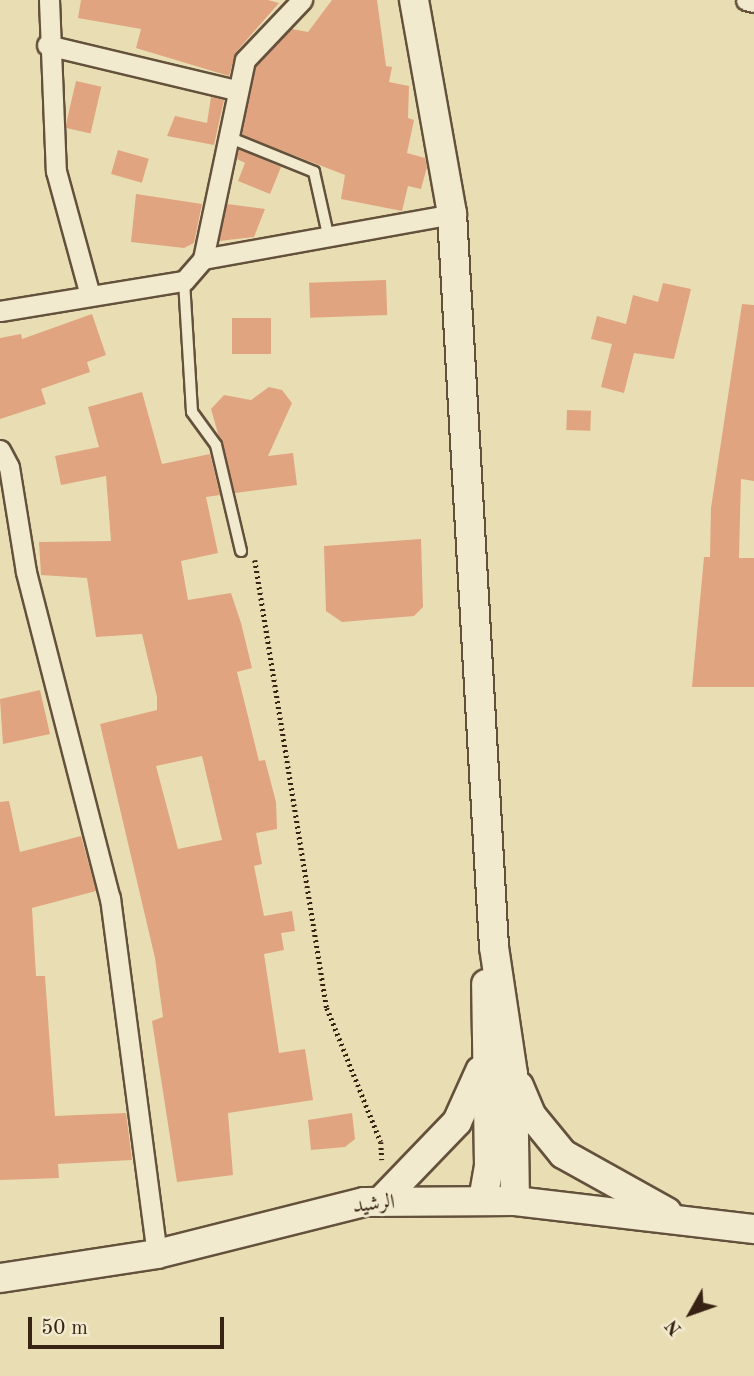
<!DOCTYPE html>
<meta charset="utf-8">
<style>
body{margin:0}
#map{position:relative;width:754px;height:1376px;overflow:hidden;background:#e9deb3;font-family:"Old Standard TT",Amiri,serif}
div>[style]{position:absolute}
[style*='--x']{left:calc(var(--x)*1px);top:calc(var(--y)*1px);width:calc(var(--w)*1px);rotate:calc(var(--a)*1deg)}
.building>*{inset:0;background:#e0a480;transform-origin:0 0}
.path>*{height:4.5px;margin-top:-2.25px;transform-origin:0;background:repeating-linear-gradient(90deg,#372214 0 2px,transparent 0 5.5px)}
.roads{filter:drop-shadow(2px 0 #64513c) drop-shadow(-2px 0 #64513c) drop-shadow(0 2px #64513c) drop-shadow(0 -2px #64513c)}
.lane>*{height:10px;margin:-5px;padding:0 5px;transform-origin:5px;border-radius:5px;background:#f1eace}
.street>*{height:19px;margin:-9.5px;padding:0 9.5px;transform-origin:9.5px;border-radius:9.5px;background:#f1eace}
.secondary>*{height:28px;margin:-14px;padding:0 14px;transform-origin:14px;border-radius:14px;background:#f1eace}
span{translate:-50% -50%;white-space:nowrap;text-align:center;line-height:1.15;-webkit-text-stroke:5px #f1eace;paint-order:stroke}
.street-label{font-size:21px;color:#372214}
.north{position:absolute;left:656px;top:1278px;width:70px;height:70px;-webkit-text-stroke:5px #f1eace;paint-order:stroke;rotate:230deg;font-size:19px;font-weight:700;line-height:28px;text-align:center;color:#372214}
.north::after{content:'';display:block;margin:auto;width:24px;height:32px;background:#372214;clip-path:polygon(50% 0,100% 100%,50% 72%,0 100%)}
.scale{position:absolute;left:28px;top:1317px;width:196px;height:32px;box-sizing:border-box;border:4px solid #372214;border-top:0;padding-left:9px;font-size:21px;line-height:24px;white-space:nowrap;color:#372214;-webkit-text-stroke:5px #f1eace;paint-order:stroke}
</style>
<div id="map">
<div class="building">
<i style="clip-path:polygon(81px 0,268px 0,279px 3px,236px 52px,229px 76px,136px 48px,141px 29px,78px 18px)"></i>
<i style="clip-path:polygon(332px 0,377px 0,386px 66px,392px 67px,389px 82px,409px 86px,408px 118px,414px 120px,407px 153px,425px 158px,427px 167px,421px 189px,408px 186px,402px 211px,341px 199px,345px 175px,242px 135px,256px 66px,292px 29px,308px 32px)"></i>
<i style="left:76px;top:81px;width:26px;height:48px;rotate:13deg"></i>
<i style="clip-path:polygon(211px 97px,224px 100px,214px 145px,167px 136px,175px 116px,207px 123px)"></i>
<i style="clip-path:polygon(239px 149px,281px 167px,270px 194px,238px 181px,245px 163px,237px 159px)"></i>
<i style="left:118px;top:150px;width:32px;height:25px;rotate:16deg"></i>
<i style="clip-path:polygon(136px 194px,202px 204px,194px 243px,184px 248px,131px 242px)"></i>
<i style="clip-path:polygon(227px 204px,265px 209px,254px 237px,219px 241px)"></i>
<i style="left:386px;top:280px;width:35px;height:77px;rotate:88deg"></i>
<i style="clip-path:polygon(663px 283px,691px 289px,674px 359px,634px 353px,624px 393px,601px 387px,612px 344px,591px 339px,597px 316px,626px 324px,633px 295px,658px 302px)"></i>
<i style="clip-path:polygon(742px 304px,754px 305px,754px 481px,741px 479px,739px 558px,754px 558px,754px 687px,692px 687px,704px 557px,710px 557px,711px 508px)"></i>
<i style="clip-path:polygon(92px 314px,106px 355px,87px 362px,90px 372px,41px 389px,46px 404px,0 419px,0 338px,21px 334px,22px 339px)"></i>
<i style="left:271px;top:318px;width:36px;height:39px;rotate:90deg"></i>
<i style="clip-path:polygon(269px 387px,282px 390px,292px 403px,268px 456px,293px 453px,297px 485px,235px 493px,211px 409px,224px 395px,251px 400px)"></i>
<i style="clip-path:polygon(evenodd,142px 392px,162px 464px,210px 454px,220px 495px,206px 497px,218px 553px,181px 561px,188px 600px,231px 593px,241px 623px,252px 668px,237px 672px,259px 761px,265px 760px,276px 802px,277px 829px,256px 833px,262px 864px,254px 866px,264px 916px,292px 911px,295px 931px,281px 933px,284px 950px,264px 954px,279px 1053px,305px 1049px,313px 1100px,228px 1113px,233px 1175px,177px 1182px,152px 1021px,163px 1017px,155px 958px,100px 724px,157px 710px,157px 697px,142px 634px,96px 637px,87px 578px,41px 575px,39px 542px,111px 541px,106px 476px,61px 485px,55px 456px,99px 447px,88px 407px,142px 392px,202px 756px,222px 840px,178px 849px,156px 766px,202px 756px)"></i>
<i style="left:567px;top:410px;width:24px;height:20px;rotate:2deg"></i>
<i style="clip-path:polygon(421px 539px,423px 607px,414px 616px,342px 622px,326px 611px,324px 546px)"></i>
<i style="clip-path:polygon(40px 690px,50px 734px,3px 744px,0 699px)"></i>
<i style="clip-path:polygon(9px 801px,20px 852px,81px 836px,96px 891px,32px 908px,36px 976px,45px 976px,55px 1116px,126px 1113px,132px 1160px,58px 1164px,59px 1178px,0 1180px,0 802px)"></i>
<i style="clip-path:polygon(352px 1113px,355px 1139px,345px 1147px,311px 1150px,308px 1120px)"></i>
</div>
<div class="path">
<i style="--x:255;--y:560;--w:454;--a:80.9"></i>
<i style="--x:327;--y:1008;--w:144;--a:68.1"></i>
<i style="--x:381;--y:1142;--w:18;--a:87"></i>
</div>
<div class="roads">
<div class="lane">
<i style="--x:228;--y:137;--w:93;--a:22.1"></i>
<i style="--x:314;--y:172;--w:69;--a:77.4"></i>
<i style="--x:184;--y:281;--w:131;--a:86.5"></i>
<i style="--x:192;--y:412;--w:41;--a:54"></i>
<i style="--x:216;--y:445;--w:109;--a:76.7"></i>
</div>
<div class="street">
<i style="--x:49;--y:0;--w:171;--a:87.7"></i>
<i style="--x:56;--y:171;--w:129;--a:74.7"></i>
<i style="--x:746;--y:0;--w:8;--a:14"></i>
<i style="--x:47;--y:45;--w:194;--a:13.4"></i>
<i style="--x:203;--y:259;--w:203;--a:-78.1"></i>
<i style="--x:245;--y:60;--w:83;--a:-46.5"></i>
<i style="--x:0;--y:311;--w:186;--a:-9.3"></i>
<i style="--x:184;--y:281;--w:29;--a:-49"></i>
<i style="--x:203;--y:259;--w:253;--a:-10.2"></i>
<i style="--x:0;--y:450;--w:19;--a:62"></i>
<i style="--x:9;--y:467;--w:106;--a:80.8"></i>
<i style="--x:26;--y:572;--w:337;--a:75.6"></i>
<i style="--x:110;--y:898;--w:359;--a:82.5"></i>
</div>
<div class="secondary">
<i style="--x:414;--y:0;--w:217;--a:79.9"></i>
<i style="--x:452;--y:214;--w:734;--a:86.72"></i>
<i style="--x:494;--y:947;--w:128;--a:81.5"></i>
<i style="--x:513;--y:1074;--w:127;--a:89.1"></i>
<i style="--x:519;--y:1086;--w:33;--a:67"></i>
<i style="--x:532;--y:1116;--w:49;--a:50.8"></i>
<i style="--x:563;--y:1154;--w:119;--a:29.1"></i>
<i style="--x:483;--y:1200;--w:35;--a:-80"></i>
<i style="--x:489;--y:1166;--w:182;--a:-90.9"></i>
<i style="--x:380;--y:1202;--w:111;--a:-46.1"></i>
<i style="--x:457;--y:1122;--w:56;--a:-65.7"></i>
<i style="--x:0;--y:1278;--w:159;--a:-8.7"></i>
<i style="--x:157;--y:1254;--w:213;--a:-14.1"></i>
<i style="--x:364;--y:1202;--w:151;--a:-0.4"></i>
<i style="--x:515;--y:1201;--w:241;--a:6.7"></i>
</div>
</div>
<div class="street-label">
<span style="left:374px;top:1205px;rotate:-5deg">الرشيد</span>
</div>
<div class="north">N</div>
<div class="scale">50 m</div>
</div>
